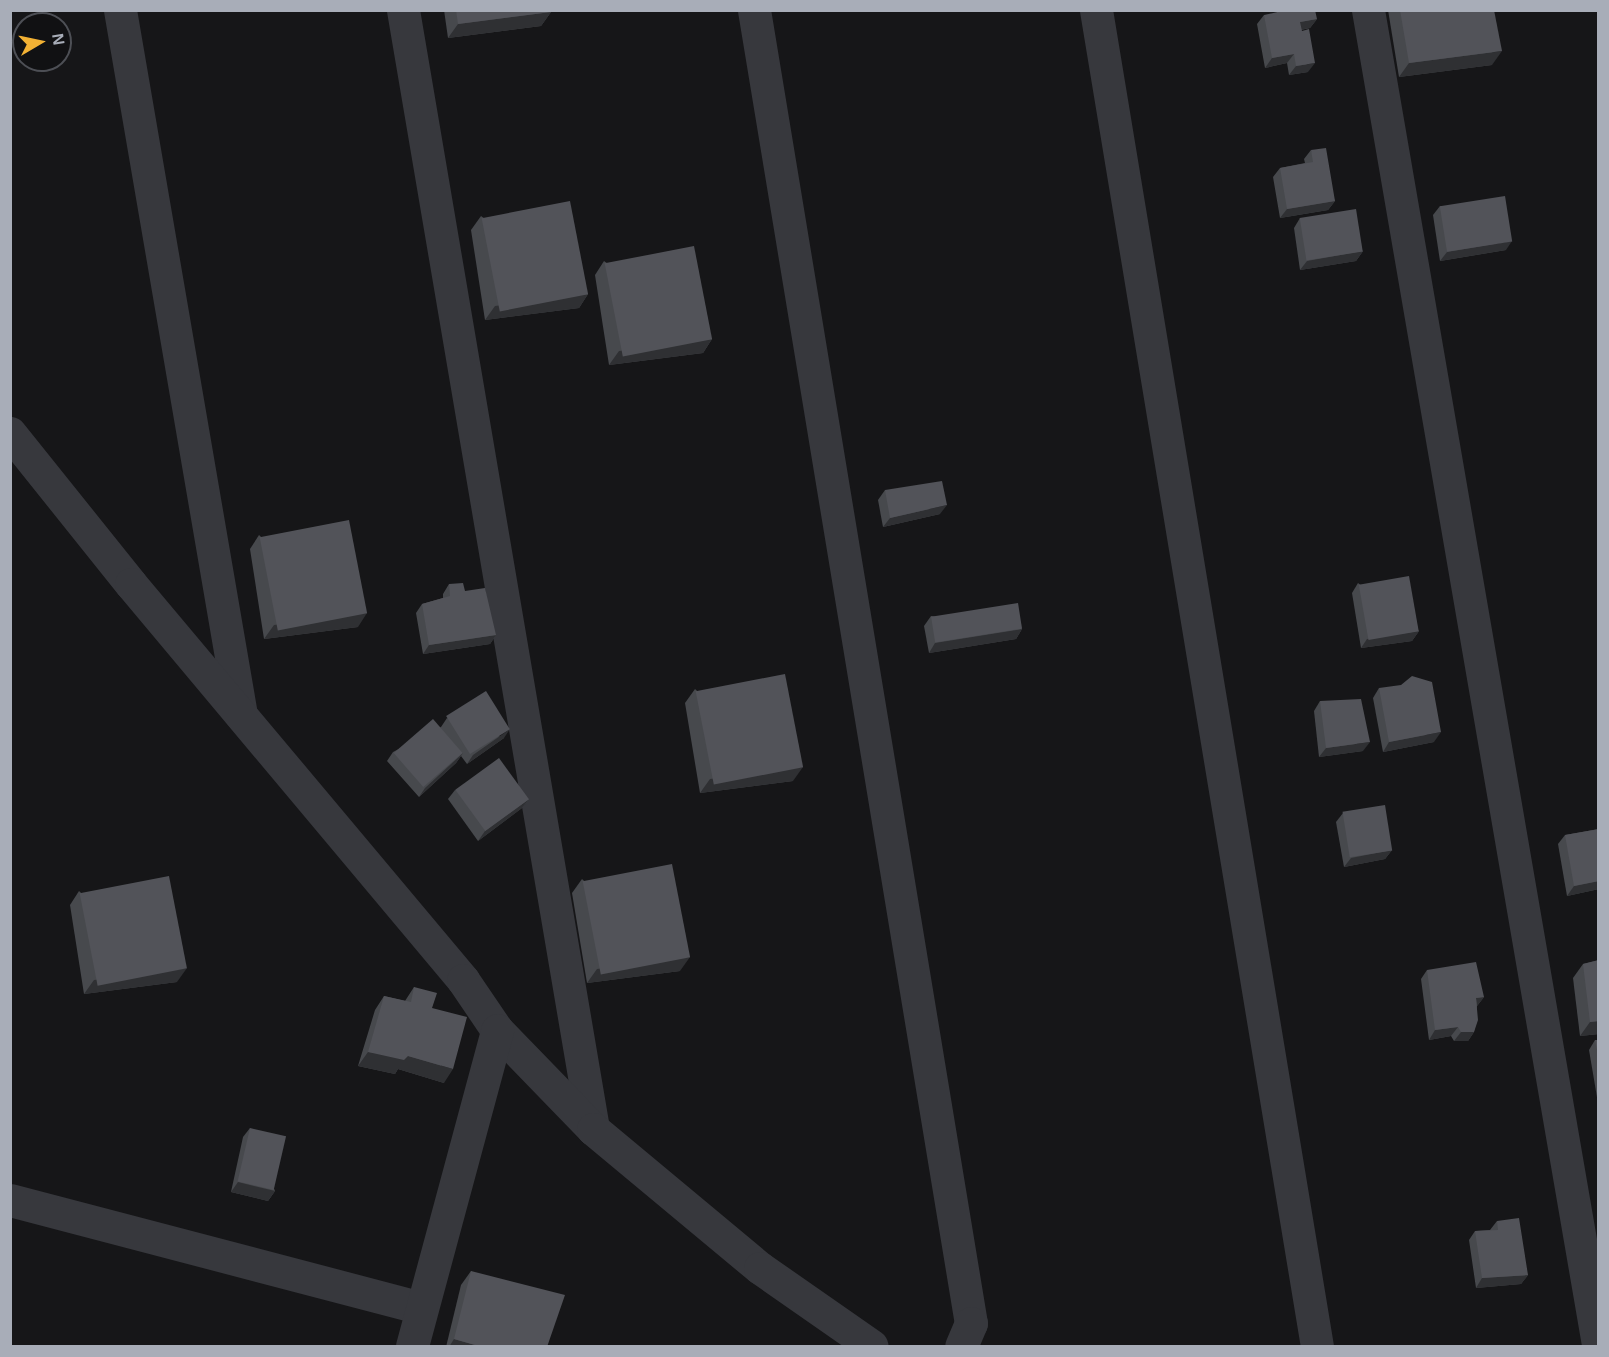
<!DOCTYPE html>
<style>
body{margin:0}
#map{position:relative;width:1609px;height:1357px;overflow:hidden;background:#161618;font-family:Helvetica,sans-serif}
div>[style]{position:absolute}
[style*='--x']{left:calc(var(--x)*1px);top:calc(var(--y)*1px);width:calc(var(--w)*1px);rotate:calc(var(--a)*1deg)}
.minor>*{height:33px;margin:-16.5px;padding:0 16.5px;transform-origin:16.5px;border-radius:16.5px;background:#37383d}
.wall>*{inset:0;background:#47494d}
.shaded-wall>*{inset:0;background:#2f3033}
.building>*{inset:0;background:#525359;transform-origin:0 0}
span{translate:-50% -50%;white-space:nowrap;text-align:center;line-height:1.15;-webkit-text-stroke:4.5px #111113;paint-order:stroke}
.frame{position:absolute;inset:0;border:12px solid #a8adb8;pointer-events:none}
.north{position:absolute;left:12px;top:12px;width:60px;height:60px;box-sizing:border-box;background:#111113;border:2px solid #4d4f55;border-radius:50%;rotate:81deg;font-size:16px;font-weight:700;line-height:24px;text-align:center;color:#a8adb8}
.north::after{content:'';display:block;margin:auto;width:21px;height:27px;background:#f2b134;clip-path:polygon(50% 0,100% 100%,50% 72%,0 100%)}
</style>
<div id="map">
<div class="minor">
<i style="--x:120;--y:10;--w:715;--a:80.26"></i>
<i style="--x:403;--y:10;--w:1135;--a:80.36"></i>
<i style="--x:754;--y:10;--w:1331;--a:80.62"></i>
<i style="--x:971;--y:1323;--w:25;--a:113"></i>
<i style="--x:1096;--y:10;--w:1354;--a:80.61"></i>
<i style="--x:1368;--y:10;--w:1354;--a:80.22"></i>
<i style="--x:10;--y:433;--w:193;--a:51.3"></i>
<i style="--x:131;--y:584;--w:517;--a:50.02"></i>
<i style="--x:463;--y:980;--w:60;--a:55.8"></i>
<i style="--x:497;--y:1030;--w:138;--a:45.9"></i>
<i style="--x:593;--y:1129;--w:217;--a:39.8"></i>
<i style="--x:760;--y:1268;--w:136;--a:34.9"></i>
<i style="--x:10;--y:1200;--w:425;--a:14.7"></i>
<i style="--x:412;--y:1346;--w:327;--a:-74.9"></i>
</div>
<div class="wall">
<i style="clip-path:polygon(444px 10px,551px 10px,551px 12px,541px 26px,448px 38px)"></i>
<i style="clip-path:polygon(1388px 10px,1494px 10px,1492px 65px,1399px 77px)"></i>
<i style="clip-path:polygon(1264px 15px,1317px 19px,1310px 28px,1301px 30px,1308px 72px,1289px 75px,1287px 63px,1265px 68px,1257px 24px)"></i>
<i style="clip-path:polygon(1311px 150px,1335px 201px,1328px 210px,1280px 218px,1273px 177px,1280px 168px,1305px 163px,1304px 159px)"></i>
<i style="clip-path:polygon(1440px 206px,1506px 250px,1440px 261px,1433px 215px)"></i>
<i style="clip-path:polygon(481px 216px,588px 294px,579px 308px,485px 320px,471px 230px)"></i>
<i style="clip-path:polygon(1300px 218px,1363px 251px,1356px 261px,1300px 270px,1294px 228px)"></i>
<i style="clip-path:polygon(604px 261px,712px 339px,703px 353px,609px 365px,595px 275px)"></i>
<i style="clip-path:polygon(885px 490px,940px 514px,883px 527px,878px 500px)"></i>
<i style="clip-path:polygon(259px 535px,358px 627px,264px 639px,250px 549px)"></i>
<i style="clip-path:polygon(1358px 583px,1419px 631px,1412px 641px,1361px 648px,1352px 593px)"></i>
<i style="clip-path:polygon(449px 584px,465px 591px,496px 635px,490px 644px,423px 654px,416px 613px,422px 604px,443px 598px,443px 594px)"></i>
<i style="clip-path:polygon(931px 616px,1022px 629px,1016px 639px,929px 653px,924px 626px)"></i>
<i style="clip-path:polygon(1379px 688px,1434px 742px,1383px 752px,1373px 698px)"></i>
<i style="clip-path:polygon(695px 689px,793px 781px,700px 793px,685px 703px)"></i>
<i style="clip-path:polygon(1320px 701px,1363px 751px,1319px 757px,1314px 711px)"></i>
<i style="clip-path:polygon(447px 718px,504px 738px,467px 764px,461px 756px,456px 763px,419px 797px,387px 761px,393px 752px,441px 727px)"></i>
<i style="clip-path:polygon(455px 790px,529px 799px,522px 808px,478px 841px,448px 799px)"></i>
<i style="clip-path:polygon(1343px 813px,1392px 850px,1385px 859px,1344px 867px,1336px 822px)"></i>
<i style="clip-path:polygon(1599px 829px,1599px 889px,1567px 896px,1558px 844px,1565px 835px)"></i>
<i style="clip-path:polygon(582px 879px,680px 971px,587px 983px,572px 893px)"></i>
<i style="clip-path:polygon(79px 891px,177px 982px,84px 994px,70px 905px)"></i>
<i style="clip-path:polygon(1599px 960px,1599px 1034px,1580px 1036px,1573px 978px,1583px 964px)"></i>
<i style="clip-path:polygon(1427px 970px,1484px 997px,1477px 1006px,1474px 1032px,1468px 1041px,1454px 1041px,1451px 1036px,1429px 1040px,1421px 979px)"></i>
<i style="clip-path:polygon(414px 987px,432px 1008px,444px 1083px,398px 1069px,395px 1074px,358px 1066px,375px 1010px,384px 996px,405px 1001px)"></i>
<i style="clip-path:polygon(1595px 1040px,1599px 1040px,1599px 1109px,1589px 1050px)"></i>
<i style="clip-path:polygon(250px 1128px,275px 1191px,268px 1201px,231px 1192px,243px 1137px)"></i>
<i style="clip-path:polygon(1497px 1221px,1528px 1275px,1521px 1284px,1476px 1288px,1469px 1240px,1475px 1231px,1490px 1230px)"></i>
<i style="clip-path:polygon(471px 1271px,547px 1347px,446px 1347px,461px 1285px)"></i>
</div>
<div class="shaded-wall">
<i style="clip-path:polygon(551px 12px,541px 26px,448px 38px,458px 24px)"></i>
<i style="clip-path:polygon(1317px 19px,1310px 28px,1293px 31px,1300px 22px)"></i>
<i style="clip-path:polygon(1502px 51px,1492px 65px,1399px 77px,1409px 63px)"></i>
<i style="clip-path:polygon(1294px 54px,1287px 63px,1265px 68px,1272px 58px)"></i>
<i style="clip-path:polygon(1315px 63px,1308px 72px,1289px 75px,1296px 66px)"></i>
<i style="clip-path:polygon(1335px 201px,1328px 210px,1280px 218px,1287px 209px)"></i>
<i style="clip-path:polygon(1512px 241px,1506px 250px,1440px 261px,1447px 252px)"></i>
<i style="clip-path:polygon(1363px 251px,1356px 261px,1300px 270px,1307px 261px)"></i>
<i style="clip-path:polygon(588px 294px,579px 308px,485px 320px,495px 306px)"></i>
<i style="clip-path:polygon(712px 339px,703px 353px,609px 365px,619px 351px)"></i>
<i style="clip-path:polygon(947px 505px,940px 514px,883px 527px,890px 518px)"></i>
<i style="clip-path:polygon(367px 613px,358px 627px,264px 639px,274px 625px)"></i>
<i style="clip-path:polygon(1022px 629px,1016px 639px,929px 653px,935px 643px)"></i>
<i style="clip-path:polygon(1419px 631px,1412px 641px,1361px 648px,1367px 639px)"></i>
<i style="clip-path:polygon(496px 635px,490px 644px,423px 654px,429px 645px)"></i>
<i style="clip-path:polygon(510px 729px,504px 738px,467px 764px,473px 755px)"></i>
<i style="clip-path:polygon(1441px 732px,1434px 742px,1383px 752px,1389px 742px)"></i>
<i style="clip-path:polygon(1370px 742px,1363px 751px,1319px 757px,1326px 748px)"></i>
<i style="clip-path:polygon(463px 753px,456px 763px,419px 797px,425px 788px)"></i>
<i style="clip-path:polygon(803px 767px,793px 781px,700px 793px,710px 779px)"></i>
<i style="clip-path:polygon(529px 799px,522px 808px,478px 841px,485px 831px)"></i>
<i style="clip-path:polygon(1392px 850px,1385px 859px,1344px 867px,1351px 858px)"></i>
<i style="clip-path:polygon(1599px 881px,1599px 889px,1567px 896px,1574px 886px)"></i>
<i style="clip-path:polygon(690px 957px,680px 971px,587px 983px,597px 969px)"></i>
<i style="clip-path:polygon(187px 968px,177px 982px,84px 994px,94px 980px)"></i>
<i style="clip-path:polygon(1484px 997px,1477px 1006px,1476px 998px)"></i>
<i style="clip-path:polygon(1599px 1021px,1599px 1034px,1580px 1036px,1590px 1022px)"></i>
<i style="clip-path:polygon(1458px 1027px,1451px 1036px,1429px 1040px,1435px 1030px)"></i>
<i style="clip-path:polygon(1461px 1032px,1474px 1032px,1468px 1041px,1454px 1041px)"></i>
<i style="clip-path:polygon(368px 1052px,408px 1056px,453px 1069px,444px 1083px,398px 1069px,395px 1074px,358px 1066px)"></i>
<i style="clip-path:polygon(238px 1182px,275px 1191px,268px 1201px,231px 1192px)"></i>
<i style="clip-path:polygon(1528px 1275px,1521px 1284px,1476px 1288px,1482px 1278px)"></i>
<i style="clip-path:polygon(454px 1339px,482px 1347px,449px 1347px)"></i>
</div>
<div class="building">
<i style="clip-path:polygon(456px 10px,551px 10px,551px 12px,458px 24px)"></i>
<i style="clip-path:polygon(1286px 10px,1315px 10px,1317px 19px,1300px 22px,1302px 31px,1309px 29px,1315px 63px,1296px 66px,1294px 54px,1272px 58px,1264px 15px)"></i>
<i style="clip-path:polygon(1400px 10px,1494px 10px,1502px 51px,1409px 63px)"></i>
<i style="clip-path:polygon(1326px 148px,1335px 201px,1287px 209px,1280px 168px,1313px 162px,1311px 150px)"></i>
<i style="left:1505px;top:196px;width:46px;height:66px;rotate:81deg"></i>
<i style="left:570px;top:201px;width:95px;height:90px;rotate:79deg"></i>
<i style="left:1356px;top:209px;width:43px;height:57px;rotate:81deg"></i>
<i style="left:694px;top:246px;width:95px;height:91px;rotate:79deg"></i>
<i style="clip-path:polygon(942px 481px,947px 505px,890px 518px,885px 490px)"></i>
<i style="left:349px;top:520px;width:95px;height:91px;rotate:79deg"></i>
<i style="left:1409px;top:576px;width:56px;height:51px;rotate:80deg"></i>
<i style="clip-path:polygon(463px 583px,465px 591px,485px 588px,496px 635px,429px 645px,422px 604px,450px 596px,449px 584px)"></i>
<i style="left:1018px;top:603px;width:26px;height:88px;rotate:81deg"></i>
<i style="left:785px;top:674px;width:95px;height:91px;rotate:79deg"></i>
<i style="clip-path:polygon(1412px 676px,1432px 682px,1441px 732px,1389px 742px,1379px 688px,1401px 685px)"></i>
<i style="left:486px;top:691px;width:45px;height:47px;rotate:58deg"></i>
<i style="clip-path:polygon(1361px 699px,1370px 742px,1326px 748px,1320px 701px)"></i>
<i style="left:433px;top:719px;width:45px;height:52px;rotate:49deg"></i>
<i style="left:499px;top:758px;width:51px;height:54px;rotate:54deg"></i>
<i style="left:1385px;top:805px;width:46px;height:43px;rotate:81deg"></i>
<i style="clip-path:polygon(1599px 829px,1599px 881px,1574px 886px,1565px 835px)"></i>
<i style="left:672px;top:864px;width:95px;height:91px;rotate:79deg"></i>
<i style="left:169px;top:876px;width:94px;height:91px;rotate:79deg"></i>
<i style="clip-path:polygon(1599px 960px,1599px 1021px,1590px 1022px,1583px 964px)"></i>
<i style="clip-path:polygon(1476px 962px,1484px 997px,1476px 998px,1478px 1020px,1474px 1032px,1461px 1032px,1458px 1027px,1435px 1030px,1427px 970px)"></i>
<i style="clip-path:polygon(414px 987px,437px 993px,432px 1008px,467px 1017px,453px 1069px,408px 1056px,404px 1060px,368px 1052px,384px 996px,411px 1002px)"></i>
<i style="clip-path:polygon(1595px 1040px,1599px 1040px,1599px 1059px)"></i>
<i style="left:250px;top:1128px;width:37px;height:55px;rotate:13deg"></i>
<i style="clip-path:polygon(1519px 1218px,1528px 1275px,1482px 1278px,1475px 1231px,1498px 1230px,1497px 1221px)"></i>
<i style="clip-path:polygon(471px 1271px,565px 1295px,547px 1347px,482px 1347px,454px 1339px)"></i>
</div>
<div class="frame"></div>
<div class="north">N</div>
</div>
